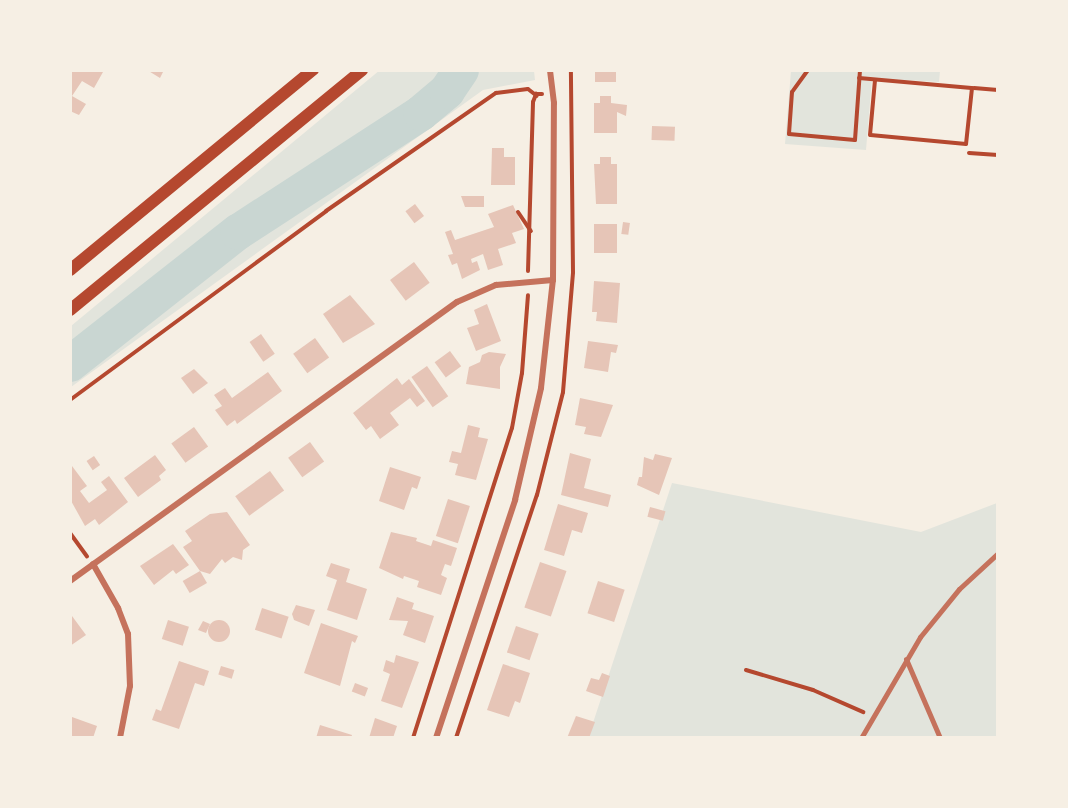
<!DOCTYPE html>
<style>
body{margin:0}
#map{position:relative;width:1068px;height:808px;overflow:hidden;background:#f6efe4;font-family:"IBM Plex Serif",serif}
div>[style]{position:absolute}
[style*='--x']{left:calc(var(--x)*1px);top:calc(var(--y)*1px);width:calc(var(--w)*1px);rotate:calc(var(--a)*1deg)}
.green>*{inset:0;background:#e2e4dc}
.river>*{height:36px;margin:-18px;padding:0 18px;transform-origin:18px;border-radius:18px;background:#c9d6d2}
.building>*{inset:0;background:#e6c5b7;transform-origin:0 0}
.round{border-radius:50%}
.path>*{height:4px;margin:-2px;padding:0 2px;transform-origin:2px;border-radius:2px;background:#b5482f}
.pedestrian>*{height:5px;margin:-2.5px;padding:0 2.5px;transform-origin:2.5px;border-radius:2.5px;background:#c5725c}
.minor>*{height:6px;margin:-3px;padding:0 3px;transform-origin:3px;border-radius:3px;background:#c5725c}
.secondary>*{height:12px;margin:-6px;padding:0 6px;transform-origin:6px;border-radius:6px;background:#b5482f}
span{translate:-50% -50%;white-space:nowrap;text-align:center;line-height:1.15;-webkit-text-stroke:6px #f6efe4;paint-order:stroke}
.frame{position:absolute;inset:0;border:72px solid #f6efe4;pointer-events:none}
</style>
<div id="map">
<div class="green">
<i style="clip-path:polygon(380px 70px,534px 71px,535px 80px,483px 90px,71px 387px,71px 326px)"></i>
<i style="clip-path:polygon(791px 71px,940px 71px,939px 82px,872px 78px,866px 150px,785px 144px)"></i>
<i style="clip-path:polygon(672px 483px,921px 532px,997px 503px,997px 737px,588px 738px)"></i>
</div>
<div class="river">
<i style="--x:70;--y:364;--w:214;--a:-38.2"></i>
<i style="--x:238;--y:232;--w:218;--a:-33"></i>
<i style="--x:421;--y:113;--w:34;--a:-40"></i>
<i style="--x:447;--y:91;--w:25;--a:-56"></i>
</div>
<div class="building">
<i style="clip-path:polygon(70px 70px,103px 72px,94px 88px,82px 81px,72px 96px,86px 104px,79px 115px,70px 111px)"></i>
<i style="clip-path:polygon(147px 70px,164px 70px,160px 78px)"></i>
<i style="left:595px;top:70px;width:21px;height:12px"></i>
<i style="clip-path:polygon(600px 96px,611px 96px,611px 103px,627px 105px,626px 116px,617px 112px,617px 133px,594px 133px,594px 103px,600px 103px)"></i>
<i style="left:652px;top:126px;width:23px;height:14px;rotate:2deg"></i>
<i style="clip-path:polygon(492px 148px,504px 148px,504px 157px,515px 157px,515px 185px,491px 185px)"></i>
<i style="clip-path:polygon(600px 157px,611px 157px,611px 164px,617px 164px,617px 204px,596px 204px,594px 164px,600px 164px)"></i>
<i style="clip-path:polygon(461px 196px,484px 196px,484px 207px,465px 207px)"></i>
<i style="left:415px;top:204px;width:15px;height:12px;rotate:53deg"></i>
<i style="clip-path:polygon(513px 205px,524px 229px,512px 233px,516px 243px,498px 249px,503px 265px,488px 270px,483px 254px,471px 259px,472px 263px,477px 261px,480px 270px,462px 279px,457px 263px,452px 265px,448px 255px,453px 254px,445px 232px,451px 230px,455px 240px,494px 227px,488px 214px)"></i>
<i style="left:623px;top:222px;width:7px;height:12px;rotate:8deg"></i>
<i style="left:594px;top:224px;width:23px;height:29px"></i>
<i style="left:414px;top:262px;width:26px;height:30px;rotate:53deg"></i>
<i style="clip-path:polygon(594px 281px,620px 283px,617px 323px,596px 321px,597px 312px,592px 312px)"></i>
<i style="clip-path:polygon(350px 295px,375px 324px,343px 343px,323px 314px)"></i>
<i style="clip-path:polygon(487px 304px,501px 341px,476px 351px,467px 328px,479px 324px,474px 310px)"></i>
<i style="left:261px;top:334px;width:24px;height:14px;rotate:55deg"></i>
<i style="left:315px;top:338px;width:24px;height:27px;rotate:54deg"></i>
<i style="clip-path:polygon(588px 341px,618px 345px,616px 353px,611px 352px,608px 372px,584px 368px)"></i>
<i style="left:450px;top:351px;width:19px;height:19px;rotate:54deg"></i>
<i style="clip-path:polygon(489px 352px,506px 354px,500px 367px,500px 389px,466px 384px,469px 367px,480px 362px,482px 355px)"></i>
<i style="left:427px;top:366px;width:37px;height:19px;rotate:55deg"></i>
<i style="clip-path:polygon(194px 369px,208px 383px,193px 394px,181px 378px)"></i>
<i style="clip-path:polygon(268px 372px,282px 391px,237px 424px,235px 420px,227px 426px,215px 410px,222px 406px,214px 395px,225px 388px,232px 398px)"></i>
<i style="clip-path:polygon(397px 378px,402px 385px,409px 379px,425px 401px,417px 407px,410px 398px,390px 413px,399px 425px,380px 439px,371px 426px,366px 430px,353px 413px)"></i>
<i style="clip-path:polygon(580px 398px,613px 405px,601px 437px,584px 434px,586px 427px,575px 425px)"></i>
<i style="clip-path:polygon(468px 425px,480px 428px,478px 437px,488px 439px,476px 480px,455px 475px,458px 464px,449px 462px,452px 451px,461px 453px)"></i>
<i style="left:194px;top:427px;width:24px;height:28px;rotate:54deg"></i>
<i style="left:310px;top:442px;width:24px;height:27px;rotate:54deg"></i>
<i style="clip-path:polygon(570px 453px,591px 459px,584px 488px,611px 495px,608px 507px,561px 495px)"></i>
<i style="clip-path:polygon(655px 454px,672px 458px,659px 495px,637px 485px,639px 477px,642px 477px,644px 457px,653px 460px)"></i>
<i style="clip-path:polygon(155px 455px,166px 470px,159px 476px,161px 480px,138px 497px,124px 478px)"></i>
<i style="left:94px;top:456px;width:11px;height:9px;rotate:56deg"></i>
<i style="clip-path:polygon(72px 466px,87px 486px,80px 491px,89px 503px,107px 490px,101px 482px,109px 476px,128px 502px,99px 525px,95px 519px,85px 526px,70px 499px)"></i>
<i style="clip-path:polygon(390px 467px,421px 477px,417px 489px,412px 487px,404px 510px,379px 501px)"></i>
<i style="left:270px;top:471px;width:24px;height:43px;rotate:54deg"></i>
<i style="left:448px;top:499px;width:23px;height:39px;rotate:18deg"></i>
<i style="clip-path:polygon(558px 504px,588px 513px,582px 533px,572px 530px,564px 556px,544px 550px)"></i>
<i style="left:650px;top:507px;width:16px;height:10px;rotate:15deg"></i>
<i style="clip-path:polygon(227px 512px,250px 545px,243px 550px,242px 560px,233px 557px,225px 563px,222px 559px,210px 574px,200px 571px,183px 547px,192px 541px,185px 531px,210px 514px)"></i>
<i style="clip-path:polygon(391px 532px,417px 538px,416px 541px,431px 546px,433px 540px,457px 548px,451px 566px,445px 564px,441px 575px,447px 578px,441px 595px,417px 587px,419px 581px,404px 576px,403px 579px,379px 568px)"></i>
<i style="clip-path:polygon(173px 544px,189px 565px,176px 574px,173px 570px,154px 585px,140px 566px)"></i>
<i style="left:540px;top:562px;width:28px;height:48px;rotate:19deg"></i>
<i style="clip-path:polygon(331px 563px,350px 569px,346px 582px,367px 589px,357px 620px,327px 610px,337px 580px,326px 576px)"></i>
<i style="left:200px;top:571px;width:14px;height:20px;rotate:60deg"></i>
<i style="left:598px;top:581px;width:28px;height:34px;rotate:18deg"></i>
<i style="clip-path:polygon(397px 597px,414px 603px,412px 609px,434px 616px,425px 643px,403px 635px,408px 621px,389px 620px)"></i>
<i style="clip-path:polygon(296px 605px,315px 610px,309px 626px,294px 620px,292px 614px)"></i>
<i style="left:262px;top:608px;width:28px;height:23px;rotate:18deg"></i>
<i style="clip-path:polygon(72px 616px,86px 635px,70px 646px,70px 617px)"></i>
<i style="left:168px;top:620px;width:22px;height:20px;rotate:18deg"></i>
<i class="round" style="left:208px;top:620px;width:22px;height:22px"></i>
<i style="clip-path:polygon(203px 621px,210px 624px,206px 633px,198px 630px)"></i>
<i style="clip-path:polygon(321px 623px,358px 636px,355px 643px,352px 641px,340px 686px,304px 673px)"></i>
<i style="left:516px;top:626px;width:24px;height:28px;rotate:19deg"></i>
<i style="clip-path:polygon(396px 655px,419px 662px,402px 708px,381px 701px,390px 674px,383px 671px,386px 660px,394px 663px)"></i>
<i style="clip-path:polygon(179px 661px,209px 671px,204px 686px,195px 683px,179px 729px,152px 720px,156px 709px,161px 711px)"></i>
<i style="clip-path:polygon(503px 664px,530px 673px,520px 703px,515px 701px,509px 717px,487px 710px)"></i>
<i style="left:221px;top:666px;width:14px;height:9px;rotate:17deg"></i>
<i style="clip-path:polygon(602px 673px,610px 676px,603px 697px,586px 691px,591px 678px,599px 680px)"></i>
<i style="left:355px;top:683px;width:14px;height:9px;rotate:21deg"></i>
<i style="clip-path:polygon(576px 716px,595px 722px,589px 738px,567px 738px)"></i>
<i style="clip-path:polygon(72px 717px,97px 726px,93px 738px,70px 738px)"></i>
<i style="clip-path:polygon(375px 718px,397px 726px,393px 738px,369px 738px)"></i>
<i style="clip-path:polygon(320px 725px,352px 735px,351px 738px,316px 738px)"></i>
</div>
<div class="path">
<i style="--x:808;--y:70;--w:27;--a:126"></i>
<i style="--x:792;--y:92;--w:42;--a:94.1"></i>
<i style="--x:789;--y:134;--w:66;--a:5.2"></i>
<i style="--x:855;--y:140;--w:70;--a:-85.9"></i>
<i style="--x:859;--y:78;--w:113;--a:5.1"></i>
<i style="--x:972;--y:88;--w:56;--a:96.1"></i>
<i style="--x:966;--y:144;--w:96;--a:-174.6"></i>
<i style="--x:870;--y:135;--w:55;--a:-84.8"></i>
<i style="--x:974;--y:88;--w:24;--a:5"></i>
<i style="--x:969;--y:153;--w:29;--a:4"></i>
<i style="--x:518;--y:212;--w:23;--a:56"></i>
<i style="--x:528;--y:271;--w:169;--a:-88.3"></i>
<i style="--x:533;--y:102;--w:9;--a:-69"></i>
<i style="--x:536;--y:94;--w:6;--a:0"></i>
<i style="--x:70;--y:400;--w:318;--a:-36.4"></i>
<i style="--x:326;--y:211;--w:207;--a:-34.8"></i>
<i style="--x:496;--y:93;--w:32;--a:-7"></i>
<i style="--x:528;--y:89;--w:11;--a:38"></i>
<i style="--x:70;--y:533;--w:29;--a:54"></i>
<i style="--x:746;--y:670;--w:70;--a:16.6"></i>
<i style="--x:813;--y:690;--w:55;--a:23.7"></i>
<i style="--x:413;--y:738;--w:325;--a:-72.3"></i>
<i style="--x:512;--y:428;--w:56;--a:-79.7"></i>
<i style="--x:522;--y:373;--w:78;--a:-85.6"></i>
<i style="--x:456;--y:738;--w:256;--a:-71.6"></i>
<i style="--x:537;--y:495;--w:106;--a:-75.8"></i>
<i style="--x:563;--y:392;--w:120;--a:-85.2"></i>
<i style="--x:573;--y:272;--w:202;--a:-90.6"></i>
</div>
<div class="pedestrian">
<i style="--x:906;--y:659;--w:86;--a:66.7"></i>
<i style="--x:861;--y:738;--w:117;--a:-59.7"></i>
<i style="--x:920;--y:637;--w:62;--a:-50.9"></i>
<i style="--x:959;--y:589;--w:53;--a:-42.7"></i>
</div>
<div class="minor">
<i style="--x:93;--y:564;--w:51;--a:60.4"></i>
<i style="--x:118;--y:608;--w:28;--a:69"></i>
<i style="--x:128;--y:634;--w:52;--a:87.8"></i>
<i style="--x:130;--y:686;--w:53;--a:100.9"></i>
<i style="--x:70;--y:581;--w:477;--a:-35.8"></i>
<i style="--x:457;--y:302;--w:43;--a:-23.6"></i>
<i style="--x:496;--y:285;--w:57;--a:-5"></i>
<i style="--x:436;--y:738;--w:251;--a:-71.6"></i>
<i style="--x:515;--y:500;--w:115;--a:-76.9"></i>
<i style="--x:541;--y:388;--w:109;--a:-83.7"></i>
<i style="--x:553;--y:280;--w:177;--a:-89.7"></i>
<i style="--x:554;--y:103;--w:33;--a:-97"></i>
</div>
<div class="secondary">
<i style="--x:70;--y:270;--w:315;--a:-39.5"></i>
<i style="--x:70;--y:310;--w:378;--a:-39.4"></i>
</div>
<div class="frame"></div>
</div>
